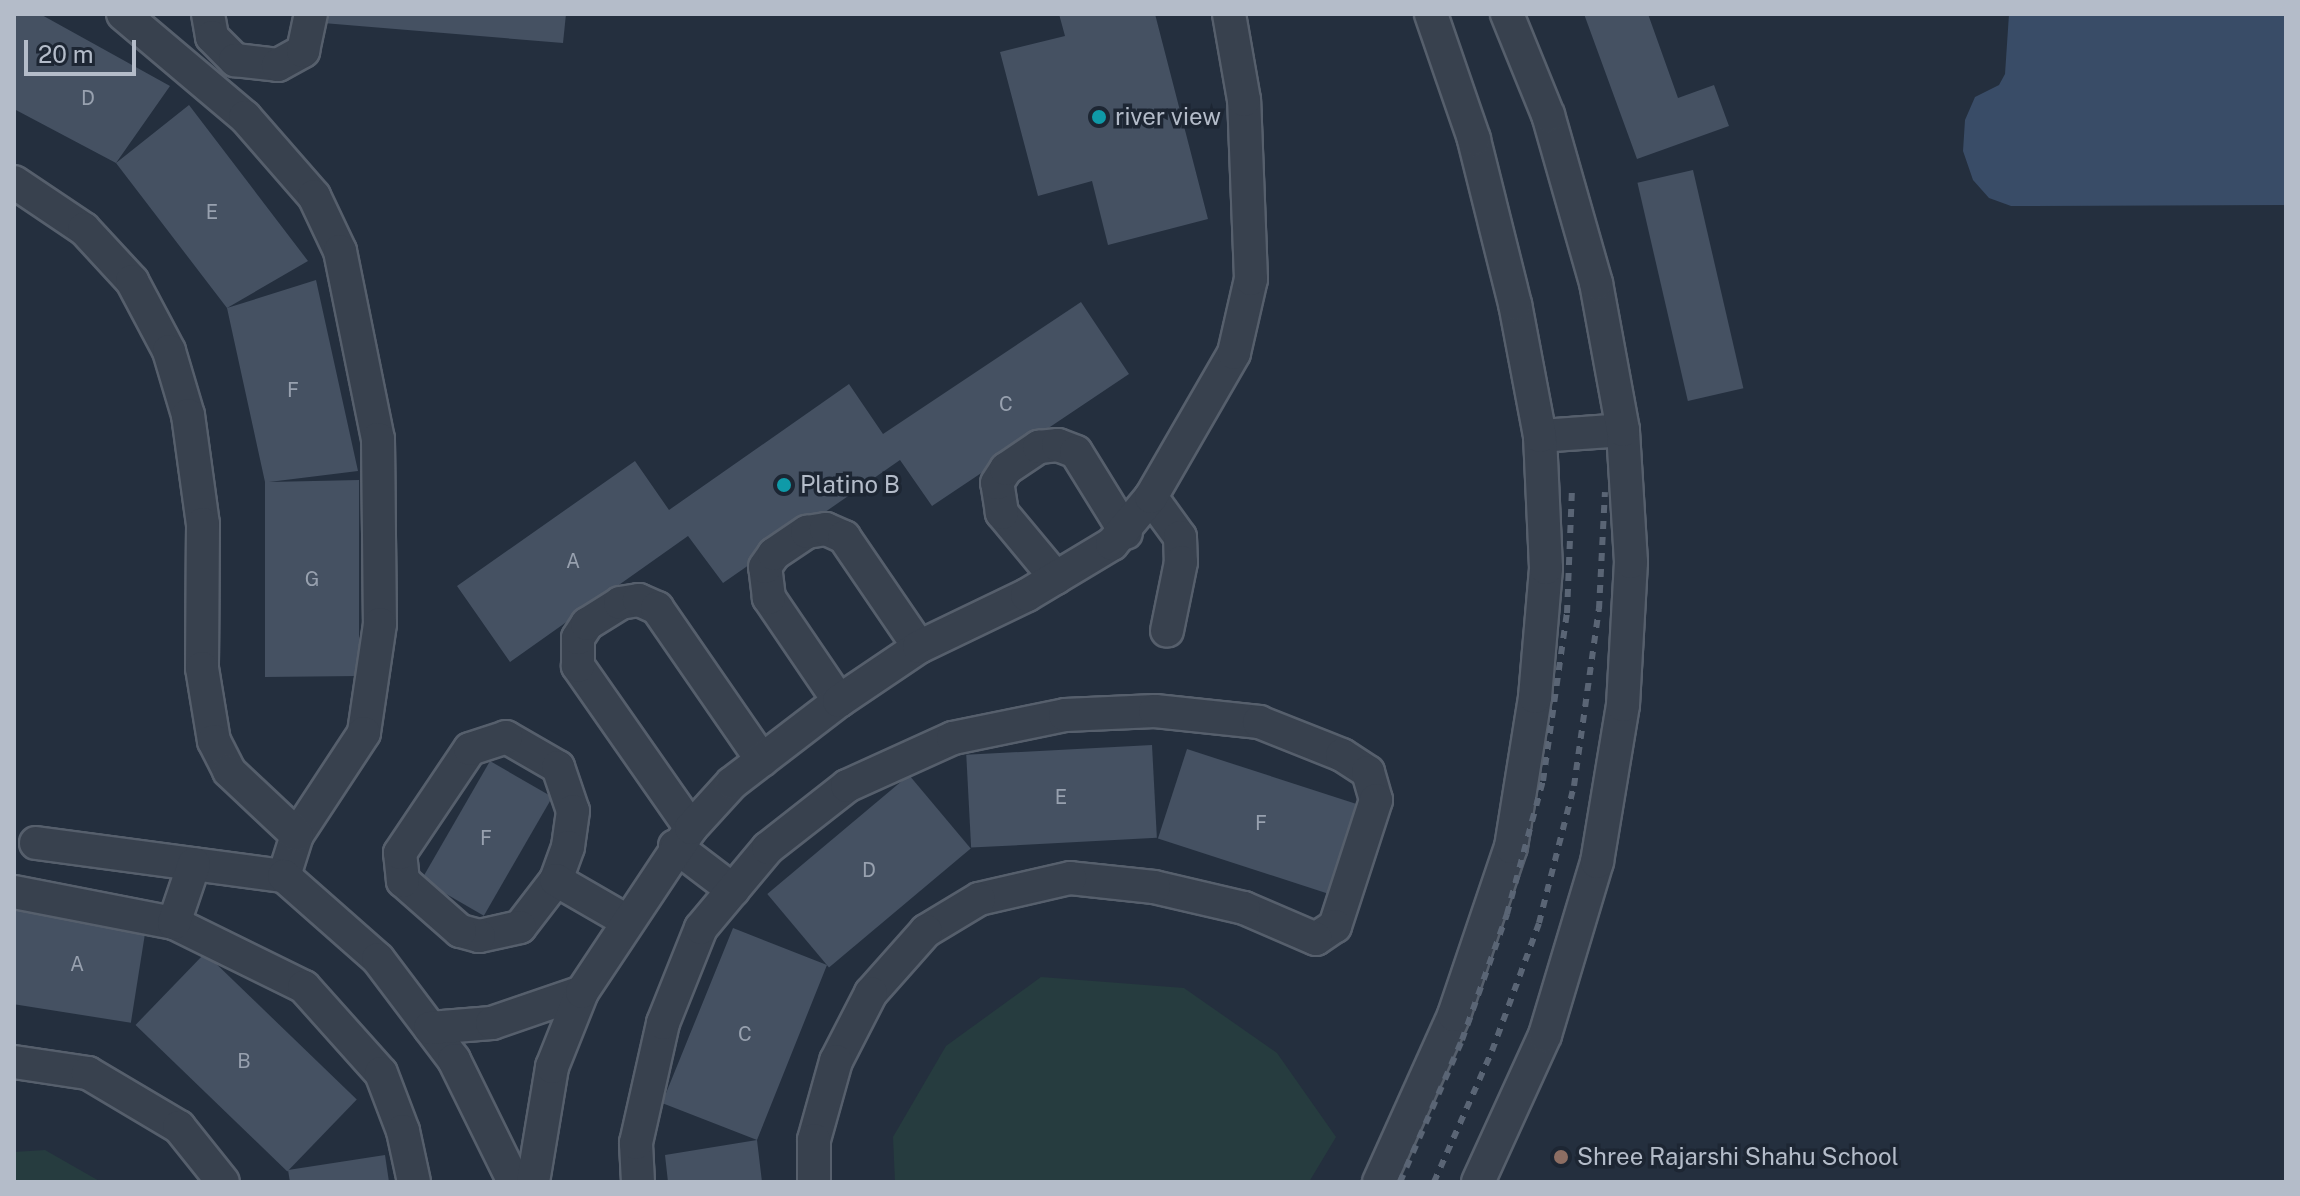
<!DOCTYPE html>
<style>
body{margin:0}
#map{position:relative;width:2300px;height:1196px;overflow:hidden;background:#242f3e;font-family:"Public Sans",sans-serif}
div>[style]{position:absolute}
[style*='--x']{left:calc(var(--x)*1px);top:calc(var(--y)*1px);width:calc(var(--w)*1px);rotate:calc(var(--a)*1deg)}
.green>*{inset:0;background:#263c3f}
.water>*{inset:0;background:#394c67}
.building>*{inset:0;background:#455162;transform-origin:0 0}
.roads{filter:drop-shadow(2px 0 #565f6c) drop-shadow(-2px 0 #565f6c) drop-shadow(0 2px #565f6c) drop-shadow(0 -2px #565f6c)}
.street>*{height:32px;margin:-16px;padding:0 16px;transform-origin:16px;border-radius:16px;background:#38414e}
.rail>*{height:6px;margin-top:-3px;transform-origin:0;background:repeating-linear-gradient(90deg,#5a6575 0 8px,transparent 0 16px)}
.dots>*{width:22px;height:22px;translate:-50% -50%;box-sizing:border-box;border:4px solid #1d2633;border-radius:50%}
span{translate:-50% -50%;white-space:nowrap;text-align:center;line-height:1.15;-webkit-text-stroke:7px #1d2633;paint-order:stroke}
.number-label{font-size:20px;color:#98a1af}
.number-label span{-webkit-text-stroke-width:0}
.poi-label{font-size:24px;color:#b4bcc9}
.left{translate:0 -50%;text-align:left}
.frame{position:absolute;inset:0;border:16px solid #b4bcc9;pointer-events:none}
.scale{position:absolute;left:24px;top:40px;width:112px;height:36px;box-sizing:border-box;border:4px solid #b4bcc9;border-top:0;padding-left:10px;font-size:24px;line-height:28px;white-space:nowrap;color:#b4bcc9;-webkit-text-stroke:6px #1d2633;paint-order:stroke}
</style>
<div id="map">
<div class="green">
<i style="clip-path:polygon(1041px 977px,1184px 988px,1277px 1053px,1336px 1137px,1309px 1182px,895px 1182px,893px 1137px,946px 1046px)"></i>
<i style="clip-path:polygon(45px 1150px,101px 1182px,14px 1182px,14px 1152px)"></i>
</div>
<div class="water">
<i style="clip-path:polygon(2009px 14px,2286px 14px,2286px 205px,2011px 206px,1989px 198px,1973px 180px,1963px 151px,1965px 120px,1975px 97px,1999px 85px,2005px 74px)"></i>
</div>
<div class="building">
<i style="clip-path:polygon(14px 14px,40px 14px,170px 86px,116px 163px,189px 105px,308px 261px,227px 308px,316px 280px,358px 471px,269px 482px,359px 480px,359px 676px,265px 677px,265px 482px,227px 308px,116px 163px,14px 109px)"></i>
<i style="clip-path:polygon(324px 14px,566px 14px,563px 43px,323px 23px)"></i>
<i style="clip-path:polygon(1059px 14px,1155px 14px,1208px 219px,1108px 245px,1092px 181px,1038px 196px,1000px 52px,1065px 36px)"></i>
<i style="clip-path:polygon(1584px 14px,1648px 14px,1678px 98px,1714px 85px,1729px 126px,1637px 159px)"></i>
<i style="left:1693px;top:170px;width:224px;height:57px;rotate:77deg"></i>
<i style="clip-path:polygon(1081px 302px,1129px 374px,932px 506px,900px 460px,723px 583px,688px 536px,510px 662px,457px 586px,635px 461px,669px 510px,849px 384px,883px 434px)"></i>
<i style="left:1152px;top:745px;width:93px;height:186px;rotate:87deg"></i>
<i style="left:1187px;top:749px;width:188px;height:94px;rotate:18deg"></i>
<i style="left:490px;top:761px;width:72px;height:137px;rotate:30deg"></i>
<i style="left:909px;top:775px;width:96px;height:185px;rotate:50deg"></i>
<i style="left:14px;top:904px;width:134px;height:99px;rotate:9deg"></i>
<i style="clip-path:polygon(733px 928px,827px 965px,757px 1140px,762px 1182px,668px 1182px,665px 1155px,757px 1140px,662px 1103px)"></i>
<i style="left:205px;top:953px;width:211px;height:100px;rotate:44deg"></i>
<i style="clip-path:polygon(385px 1155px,389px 1182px,290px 1182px,288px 1170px)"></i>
</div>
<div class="roads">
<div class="street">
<i style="--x:123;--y:14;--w:160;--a:40.2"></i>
<i style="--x:245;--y:117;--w:105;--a:48.9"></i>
<i style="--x:314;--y:196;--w:61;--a:64.7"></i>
<i style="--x:340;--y:251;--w:192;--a:78.6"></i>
<i style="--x:378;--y:439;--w:185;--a:89.4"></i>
<i style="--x:380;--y:624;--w:110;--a:98.4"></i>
<i style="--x:364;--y:733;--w:122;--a:123.3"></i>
<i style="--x:297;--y:835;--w:43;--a:107.6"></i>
<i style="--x:208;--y:14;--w:23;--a:80"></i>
<i style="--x:212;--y:37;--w:33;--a:45"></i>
<i style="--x:235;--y:60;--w:43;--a:6.6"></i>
<i style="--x:278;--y:65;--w:29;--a:-29"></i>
<i style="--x:303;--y:51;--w:38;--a:-78"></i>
<i style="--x:14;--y:182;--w:84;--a:33.9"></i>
<i style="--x:84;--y:229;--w:71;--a:47.3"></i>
<i style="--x:132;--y:281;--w:79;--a:62.1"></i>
<i style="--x:169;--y:351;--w:67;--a:73.5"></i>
<i style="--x:188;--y:415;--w:110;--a:82.2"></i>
<i style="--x:203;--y:524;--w:144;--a:90.4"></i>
<i style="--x:202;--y:668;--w:74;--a:80.7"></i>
<i style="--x:214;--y:741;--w:34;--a:63"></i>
<i style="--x:229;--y:771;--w:93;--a:43.3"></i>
<i style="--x:1540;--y:436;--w:83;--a:-4.1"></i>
<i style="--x:1151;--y:497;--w:49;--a:54.1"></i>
<i style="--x:1180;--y:537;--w:25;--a:88"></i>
<i style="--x:1181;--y:562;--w:70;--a:101.5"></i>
<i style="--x:1056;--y:578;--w:85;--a:-129.7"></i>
<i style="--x:1002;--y:513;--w:30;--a:-99"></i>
<i style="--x:997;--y:483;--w:17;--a:-57"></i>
<i style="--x:1006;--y:469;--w:40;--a:-34"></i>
<i style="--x:1039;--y:447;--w:19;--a:-6"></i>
<i style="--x:1058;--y:445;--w:19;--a:21"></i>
<i style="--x:1076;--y:452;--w:95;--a:58.3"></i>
<i style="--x:839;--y:701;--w:125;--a:-124.2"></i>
<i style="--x:769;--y:598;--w:31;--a:-97"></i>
<i style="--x:765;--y:567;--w:16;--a:-55"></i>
<i style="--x:774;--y:554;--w:40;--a:-34"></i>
<i style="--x:807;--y:532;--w:19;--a:-9"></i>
<i style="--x:826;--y:529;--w:20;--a:24"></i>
<i style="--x:844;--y:537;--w:133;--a:55.7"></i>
<i style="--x:506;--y:737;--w:60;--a:30"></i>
<i style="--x:558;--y:767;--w:46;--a:71.2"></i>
<i style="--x:573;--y:811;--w:36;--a:98"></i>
<i style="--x:568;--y:847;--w:35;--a:110"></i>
<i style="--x:556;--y:880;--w:59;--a:127.5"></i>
<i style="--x:520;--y:927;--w:42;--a:167.6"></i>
<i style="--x:479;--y:936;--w:20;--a:-165"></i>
<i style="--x:460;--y:931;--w:76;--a:-138.7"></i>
<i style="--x:403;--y:881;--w:28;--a:-96"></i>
<i style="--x:400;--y:853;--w:125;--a:-56.1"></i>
<i style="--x:470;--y:749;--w:38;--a:-18"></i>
<i style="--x:691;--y:828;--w:198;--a:-124.9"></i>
<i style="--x:578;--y:666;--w:28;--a:-90"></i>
<i style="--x:578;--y:638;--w:17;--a:-57"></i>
<i style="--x:587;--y:624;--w:39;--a:-32"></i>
<i style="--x:620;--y:603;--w:19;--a:-9"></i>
<i style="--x:639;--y:600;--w:20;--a:24"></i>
<i style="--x:657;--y:608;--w:185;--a:55.4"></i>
<i style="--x:36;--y:843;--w:250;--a:7.6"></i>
<i style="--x:284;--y:876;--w:125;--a:41.4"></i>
<i style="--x:378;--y:959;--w:126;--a:53"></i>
<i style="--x:454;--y:1060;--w:136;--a:63.8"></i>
<i style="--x:675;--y:846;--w:73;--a:37.2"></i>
<i style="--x:556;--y:880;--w:82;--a:30"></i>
<i style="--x:14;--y:892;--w:163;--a:11"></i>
<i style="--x:174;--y:923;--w:145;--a:26.2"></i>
<i style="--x:304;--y:987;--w:115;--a:48.2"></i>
<i style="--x:381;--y:1073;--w:62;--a:69.2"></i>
<i style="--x:403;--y:1131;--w:52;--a:77.8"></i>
<i style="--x:174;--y:923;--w:62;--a:-71.3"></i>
<i style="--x:430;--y:1028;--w:62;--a:-4.6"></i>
<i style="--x:492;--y:1023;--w:95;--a:-19"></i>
<i style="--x:14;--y:1062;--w:75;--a:8.5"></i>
<i style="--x:88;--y:1073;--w:106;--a:30.7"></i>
<i style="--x:179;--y:1127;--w:70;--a:51.3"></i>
<i style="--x:533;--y:1182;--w:117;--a:-80.6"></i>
<i style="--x:552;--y:1067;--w:81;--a:-68.2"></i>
<i style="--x:582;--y:992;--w:197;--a:-56.4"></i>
<i style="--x:691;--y:828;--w:61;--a:-47.7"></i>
<i style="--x:732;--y:783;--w:135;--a:-37.5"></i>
<i style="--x:839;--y:701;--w:97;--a:-34"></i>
<i style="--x:919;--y:647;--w:120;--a:-25.7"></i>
<i style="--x:1027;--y:595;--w:99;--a:-31"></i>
<i style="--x:1112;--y:544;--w:61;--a:-50.3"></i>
<i style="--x:1151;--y:497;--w:166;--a:-60"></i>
<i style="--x:1234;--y:353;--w:76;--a:-77.1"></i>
<i style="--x:1251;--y:279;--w:179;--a:-92.2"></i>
<i style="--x:1244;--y:100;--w:87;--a:-99.9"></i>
<i style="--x:638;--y:1182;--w:39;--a:-93"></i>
<i style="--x:636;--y:1143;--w:123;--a:-77.3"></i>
<i style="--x:663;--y:1023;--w:102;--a:-68.2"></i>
<i style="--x:701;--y:928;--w:104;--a:-50.1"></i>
<i style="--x:768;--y:848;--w:100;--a:-38.1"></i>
<i style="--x:847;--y:786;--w:116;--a:-24.4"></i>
<i style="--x:953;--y:738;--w:114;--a:-11.6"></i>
<i style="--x:1065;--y:715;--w:90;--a:-2.5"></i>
<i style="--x:1155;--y:711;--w:105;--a:6"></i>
<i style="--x:1259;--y:722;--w:89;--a:21.7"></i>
<i style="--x:1342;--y:755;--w:31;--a:33"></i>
<i style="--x:1368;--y:772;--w:29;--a:74"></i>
<i style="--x:1376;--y:800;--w:133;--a:108"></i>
<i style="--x:1335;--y:926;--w:23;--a:146"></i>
<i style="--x:1316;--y:939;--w:78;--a:-156.7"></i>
<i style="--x:1244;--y:908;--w:92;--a:-166.9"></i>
<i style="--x:1154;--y:887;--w:84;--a:-173.9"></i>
<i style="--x:1070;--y:878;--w:93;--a:167"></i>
<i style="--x:979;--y:899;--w:62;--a:148.9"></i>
<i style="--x:926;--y:931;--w:83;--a:131.6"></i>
<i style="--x:871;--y:993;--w:76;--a:117.2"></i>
<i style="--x:836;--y:1061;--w:82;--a:105.6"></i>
<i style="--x:814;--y:1140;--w:42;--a:90"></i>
<i style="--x:1379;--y:1182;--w:183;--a:-65.8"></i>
<i style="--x:1454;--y:1015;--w:177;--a:-71.3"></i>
<i style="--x:1511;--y:847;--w:152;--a:-80.9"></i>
<i style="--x:1535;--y:697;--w:129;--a:-85.1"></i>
<i style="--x:1546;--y:568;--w:132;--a:-92.6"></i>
<i style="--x:1540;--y:436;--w:134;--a:-100.7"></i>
<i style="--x:1515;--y:304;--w:170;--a:-104"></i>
<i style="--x:1474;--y:139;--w:132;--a:-109"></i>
<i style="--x:1478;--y:1182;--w:162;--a:-65.5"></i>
<i style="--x:1545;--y:1035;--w:181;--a:-73.3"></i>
<i style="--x:1597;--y:862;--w:159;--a:-80.6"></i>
<i style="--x:1623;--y:705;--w:143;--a:-86.8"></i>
<i style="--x:1631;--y:562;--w:132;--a:-93.5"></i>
<i style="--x:1623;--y:430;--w:149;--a:-100.4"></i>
<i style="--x:1596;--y:283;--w:175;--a:-105.9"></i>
<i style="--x:1548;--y:115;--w:109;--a:-112.1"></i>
</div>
</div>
<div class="rail">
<i style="--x:1400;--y:1182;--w:155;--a:-66.4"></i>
<i style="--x:1462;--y:1040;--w:134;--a:-70.3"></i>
<i style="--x:1507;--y:914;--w:138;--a:-74.9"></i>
<i style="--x:1543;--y:781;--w:170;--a:-81.9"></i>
<i style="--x:1567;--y:613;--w:123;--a:-87.7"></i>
<i style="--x:1434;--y:1182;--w:143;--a:-66.1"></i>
<i style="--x:1492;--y:1051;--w:136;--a:-69.8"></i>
<i style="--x:1539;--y:923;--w:141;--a:-75.7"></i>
<i style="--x:1574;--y:786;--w:179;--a:-82"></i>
<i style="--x:1599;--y:609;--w:117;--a:-87.1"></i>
</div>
<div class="dots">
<i style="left:1099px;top:117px;background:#0f9aa8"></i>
<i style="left:784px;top:485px;background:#0f9aa8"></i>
<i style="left:1561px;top:1157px;background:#8d6e63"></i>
</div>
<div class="number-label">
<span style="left:88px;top:98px">D</span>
<span style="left:212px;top:212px">E</span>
<span style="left:293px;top:390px">F</span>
<span style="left:1006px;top:404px">C</span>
<span style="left:573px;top:561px">A</span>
<span style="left:312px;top:579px">G</span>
<span style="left:1061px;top:797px">E</span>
<span style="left:1261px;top:823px">F</span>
<span style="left:486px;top:838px">F</span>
<span style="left:869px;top:870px">D</span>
<span style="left:77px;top:964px">A</span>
<span style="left:745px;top:1034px">C</span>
<span style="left:244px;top:1061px">B</span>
</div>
<div class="poi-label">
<span class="left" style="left:1115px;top:117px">river view</span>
<span class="left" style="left:800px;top:485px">Platino B</span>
<span class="left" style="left:1577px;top:1157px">Shree Rajarshi Shahu School</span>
</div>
<div class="frame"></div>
<div class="scale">20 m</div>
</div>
